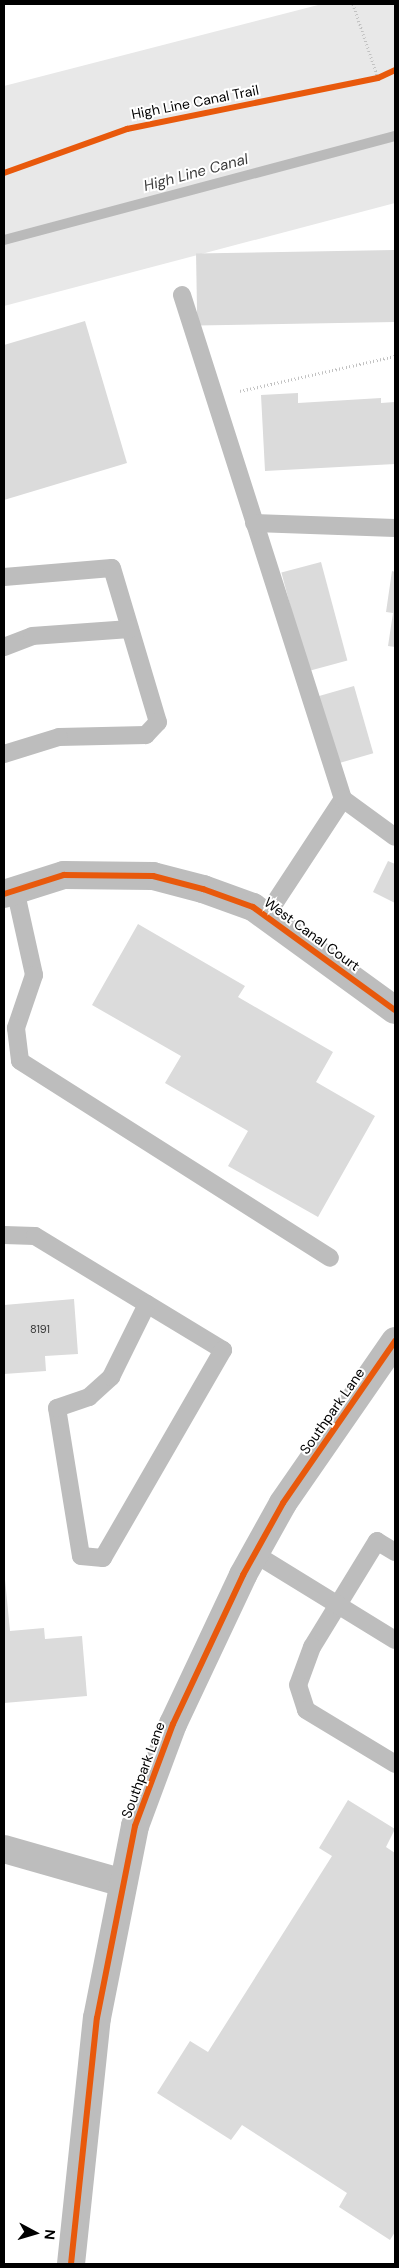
<!DOCTYPE html>
<style>
body{margin:0}
#map{position:relative;width:399px;height:2268px;overflow:hidden;background:#fff;font-family:"DM Sans",sans-serif}
div>[style]{position:absolute}
[style*='--x']{left:calc(var(--x)*1px);top:calc(var(--y)*1px);width:calc(var(--w)*1px);rotate:calc(var(--a)*1deg)}
.green>*{inset:0;background:#e8e8e8}
.stream>*{height:10px;margin:-5px;padding:0 5px;transform-origin:5px;border-radius:5px;background:#bababa}
.building>*{inset:0;background:#dbdbdb;transform-origin:0 0}
.path>*{height:3px;margin-top:-1.5px;transform-origin:0;background:repeating-linear-gradient(90deg,#c2c2c2 0 1px,transparent 0 3.5px)}
.service>*{height:18px;margin:-9px;padding:0 9px;transform-origin:9px;border-radius:9px;background:#bdbdbd}
.minor>*{height:28px;margin:-14px;padding:0 14px;transform-origin:14px;border-radius:14px;background:#bdbdbd}
.cycleway>*{height:6px;margin:-3px;padding:0 3px;transform-origin:3px;border-radius:3px;background:#e8590c}
span{translate:-50% -50%;white-space:nowrap;text-align:center;line-height:1.15;-webkit-text-stroke:4px #fff;paint-order:stroke}
.number-label{font-size:11px;color:#373737}
.number-label span{-webkit-text-stroke-width:0}
.street-label{font-size:14px;color:#000}
.water-label{font-size:15px;color:#3d3d3d;font-style:italic}
.frame{position:absolute;inset:0;border:5px solid #000;pointer-events:none}
.north{position:absolute;left:10px;top:2208px;width:50px;height:50px;-webkit-text-stroke:4px #fff;paint-order:stroke;rotate:96deg;font-size:14px;font-weight:700;line-height:20px;text-align:center;color:#000}
.north::after{content:'';display:block;margin:auto;width:18px;height:22px;background:#000;clip-path:polygon(50% 0,100% 100%,50% 72%,0 100%)}
</style>
<div id="map">
<div class="green">
<i style="clip-path:polygon(322px 4px,395px 4px,395px 203px,4px 306px,4px 86px)"></i>
</div>
<div class="stream">
<i style="--x:4;--y:240;--w:405;--a:-14.9"></i>
</div>
<div class="building">
<i style="left:394px;top:250px;width:72px;height:198px;rotate:89deg"></i>
<i style="clip-path:polygon(85px 321px,127px 463px,4px 500px,4px 345px)"></i>
<i style="clip-path:polygon(298px 393px,298px 403px,381px 398px,381px 403px,395px 402px,395px 464px,265px 471px,261px 395px)"></i>
<i style="left:321px;top:562px;width:102px;height:41px;rotate:75deg"></i>
<i style="clip-path:polygon(392px 571px,395px 572px,395px 647px,388px 646px,393px 613px,386px 612px)"></i>
<i style="left:354px;top:686px;width:70px;height:39px;rotate:74deg"></i>
<i style="clip-path:polygon(388px 861px,395px 864px,395px 903px,373px 892px)"></i>
<i style="clip-path:polygon(138px 924px,245px 986px,238px 997px,333px 1052px,316px 1082px,375px 1116px,318px 1217px,228px 1166px,248px 1131px,165px 1083px,181px 1056px,92px 1005px)"></i>
<i style="clip-path:polygon(74px 1299px,78px 1354px,45px 1356px,46px 1371px,4px 1374px,4px 1305px)"></i>
<i style="clip-path:polygon(4px 1569px,10px 1631px,44px 1628px,45px 1639px,82px 1636px,87px 1696px,4px 1703px)"></i>
<i style="clip-path:polygon(348px 1800px,395px 1829px,386px 1847px,395px 1853px,395px 2232px,390px 2240px,339px 2207px,347px 2193px,242px 2125px,231px 2140px,157px 2093px,190px 2041px,208px 2052px,332px 1856px,319px 1848px)"></i>
</div>
<div class="path">
<i style="--x:353;--y:4;--w:78;--a:71.3"></i>
<i style="--x:240;--y:391;--w:159;--a:-12.7"></i>
</div>
<div class="service">
<i style="--x:182;--y:295;--w:529;--a:72.28"></i>
<i style="--x:254;--y:523;--w:141;--a:2"></i>
<i style="--x:4;--y:577;--w:108;--a:-4.8"></i>
<i style="--x:112;--y:568;--w:161;--a:73.4"></i>
<i style="--x:158;--y:722;--w:18;--a:133"></i>
<i style="--x:146;--y:735;--w:87;--a:178.7"></i>
<i style="--x:59;--y:737;--w:58;--a:162.8"></i>
<i style="--x:4;--y:647;--w:30;--a:-21"></i>
<i style="--x:32;--y:636;--w:98;--a:-4.1"></i>
<i style="--x:15;--y:889;--w:88;--a:77.5"></i>
<i style="--x:34;--y:975;--w:56;--a:108.8"></i>
<i style="--x:16;--y:1028;--w:33;--a:83"></i>
<i style="--x:20;--y:1061;--w:367;--a:32.4"></i>
<i style="--x:266;--y:916;--w:140;--a:-56.7"></i>
<i style="--x:343;--y:799;--w:64;--a:36.2"></i>
<i style="--x:4;--y:1235;--w:31;--a:2"></i>
<i style="--x:35;--y:1236;--w:131;--a:31.3"></i>
<i style="--x:147;--y:1304;--w:89;--a:31.2"></i>
<i style="--x:223;--y:1350;--w:240;--a:120"></i>
<i style="--x:103;--y:1558;--w:22;--a:-175"></i>
<i style="--x:81;--y:1556;--w:150;--a:-99.2"></i>
<i style="--x:57;--y:1408;--w:34;--a:-19"></i>
<i style="--x:89;--y:1397;--w:30;--a:-42"></i>
<i style="--x:111;--y:1377;--w:81;--a:-63.7"></i>
<i style="--x:395;--y:1552;--w:21;--a:-149"></i>
<i style="--x:377;--y:1541;--w:124;--a:121.5"></i>
<i style="--x:312;--y:1647;--w:40;--a:110.2"></i>
<i style="--x:298;--y:1685;--w:26;--a:72"></i>
<i style="--x:306;--y:1710;--w:104;--a:31.2"></i>
<i style="--x:255;--y:1554;--w:164;--a:31.6"></i>
</div>
<div class="minor">
<i style="--x:4;--y:894;--w:63;--a:-17.6"></i>
<i style="--x:64;--y:875;--w:89;--a:0.6"></i>
<i style="--x:153;--y:876;--w:52;--a:14.6"></i>
<i style="--x:203;--y:889;--w:53;--a:19.8"></i>
<i style="--x:253;--y:907;--w:175;--a:36"></i>
<i style="--x:4;--y:1849;--w:124;--a:15.9"></i>
<i style="--x:71;--y:2264;--w:247;--a:-84"></i>
<i style="--x:97;--y:2018;--w:196;--a:-78.8"></i>
<i style="--x:135;--y:1826;--w:109;--a:-69.6"></i>
<i style="--x:173;--y:1724;--w:165;--a:-64.8"></i>
<i style="--x:243;--y:1575;--w:82;--a:-60.9"></i>
<i style="--x:283;--y:1503;--w:197;--a:-55.3"></i>
</div>
<div class="cycleway">
<i style="--x:4;--y:173;--w:131;--a:-19.7"></i>
<i style="--x:127;--y:129;--w:256;--a:-11.5"></i>
<i style="--x:378;--y:78;--w:19;--a:-25"></i>
<i style="--x:4;--y:894;--w:63;--a:-17.6"></i>
<i style="--x:64;--y:875;--w:89;--a:0.6"></i>
<i style="--x:153;--y:876;--w:52;--a:14.6"></i>
<i style="--x:203;--y:889;--w:53;--a:19.8"></i>
<i style="--x:253;--y:907;--w:175;--a:36"></i>
<i style="--x:71;--y:2264;--w:247;--a:-84"></i>
<i style="--x:97;--y:2018;--w:196;--a:-78.8"></i>
<i style="--x:135;--y:1826;--w:109;--a:-69.6"></i>
<i style="--x:173;--y:1724;--w:165;--a:-64.8"></i>
<i style="--x:243;--y:1575;--w:82;--a:-60.9"></i>
<i style="--x:283;--y:1503;--w:197;--a:-55.3"></i>
</div>
<div class="number-label">
<span style="left:40px;top:1329px">8191</span>
</div>
<div class="street-label">
<span style="left:195px;top:102px;rotate:-11deg">High Line Canal Trail</span>
<span style="left:312px;top:934px;rotate:36deg">West Canal Court</span>
<span style="left:332px;top:1411px;rotate:-55deg">Southpark Lane</span>
<span style="left:143px;top:1770px;rotate:-70deg">Southpark Lane</span>
</div>
<div class="water-label">
<span style="left:196px;top:173px;rotate:-15deg">High Line Canal</span>
</div>
<div class="frame"></div>
<div class="north">N</div>
</div>
